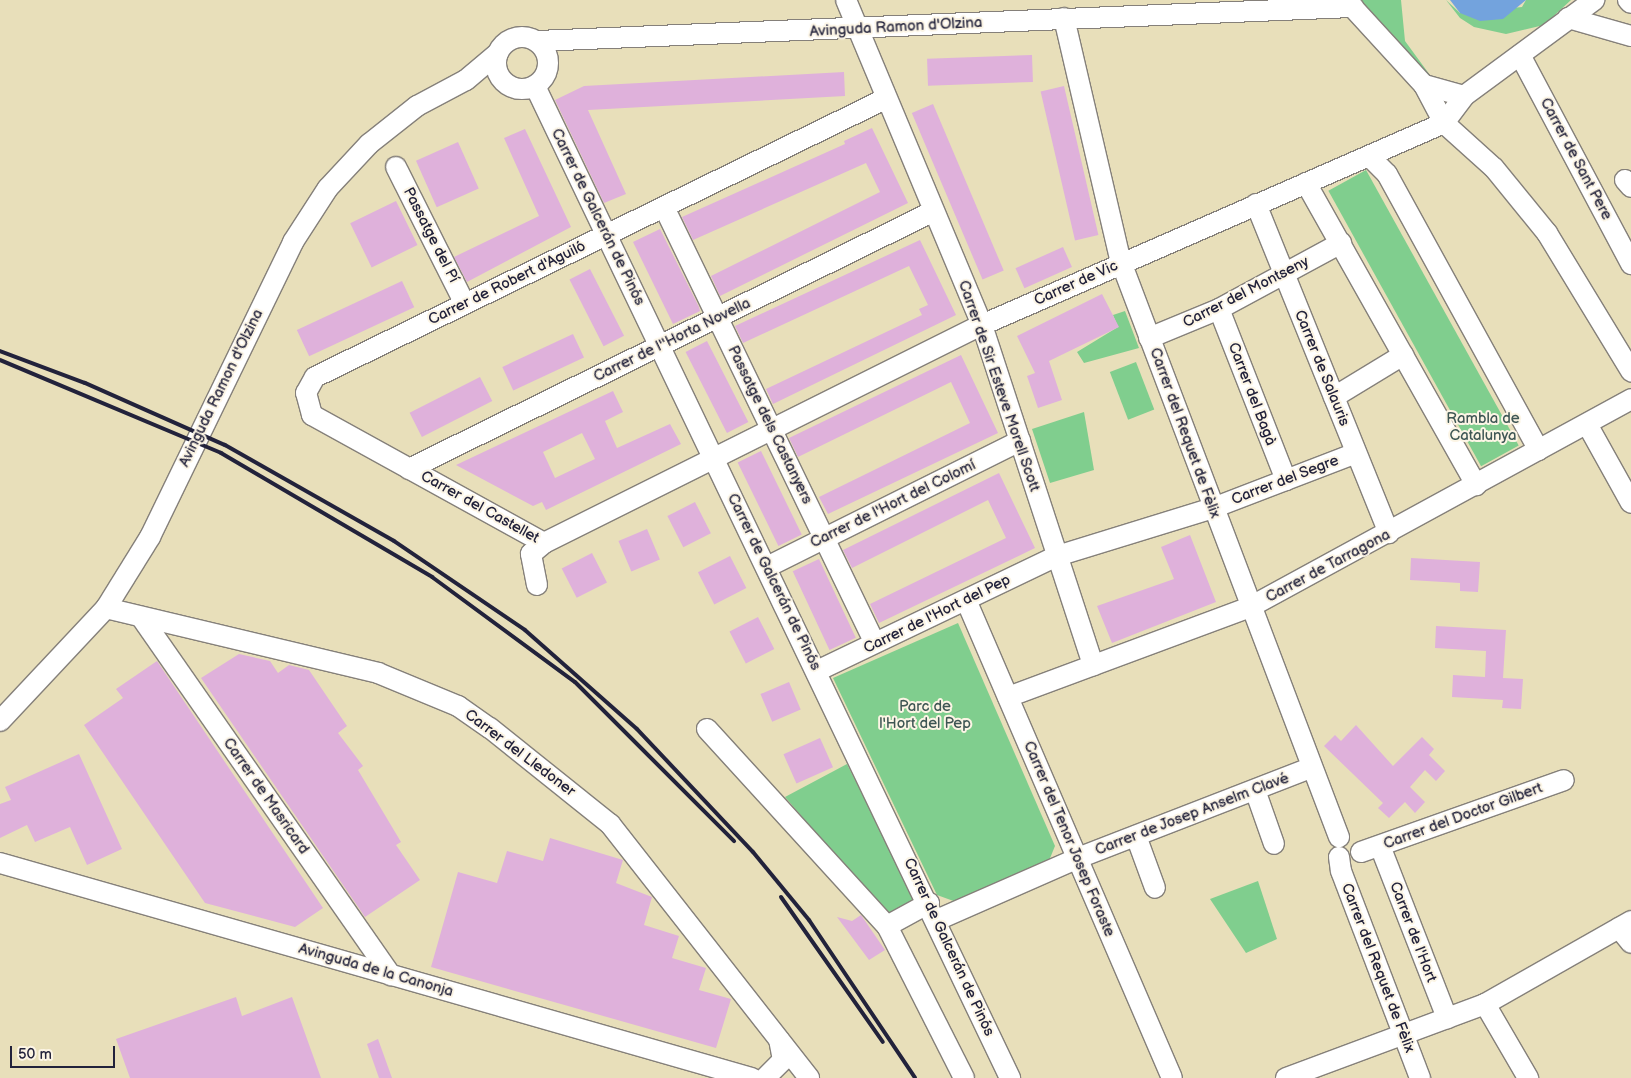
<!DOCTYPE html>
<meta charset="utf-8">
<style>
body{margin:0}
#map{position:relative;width:1631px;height:1078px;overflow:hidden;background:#e8dfba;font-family:"Balsamiq Sans",sans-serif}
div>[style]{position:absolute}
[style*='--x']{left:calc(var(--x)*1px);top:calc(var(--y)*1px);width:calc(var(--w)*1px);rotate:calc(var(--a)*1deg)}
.green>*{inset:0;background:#80ce8e;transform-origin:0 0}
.water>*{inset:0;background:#73a3dd}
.building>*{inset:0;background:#dfb1db;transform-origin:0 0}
.roads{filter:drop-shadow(1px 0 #85807a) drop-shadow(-1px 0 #85807a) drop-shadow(0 1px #85807a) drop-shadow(0 -1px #85807a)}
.minor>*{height:20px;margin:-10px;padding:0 10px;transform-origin:10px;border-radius:10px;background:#fff}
.minor>.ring{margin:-10px;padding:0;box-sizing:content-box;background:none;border:20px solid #fff;border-radius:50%}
.rail>*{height:4px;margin:-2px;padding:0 2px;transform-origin:2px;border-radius:2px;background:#22223b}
span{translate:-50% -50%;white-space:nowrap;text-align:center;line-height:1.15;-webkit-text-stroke:4px #fcf5e5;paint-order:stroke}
.street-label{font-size:15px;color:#22223b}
.park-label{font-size:15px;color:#3e5654}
.scale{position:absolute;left:10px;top:1046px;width:105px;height:22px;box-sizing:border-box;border:2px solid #22223b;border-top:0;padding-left:6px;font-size:15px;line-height:18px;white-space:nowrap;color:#22223b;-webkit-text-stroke:4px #fcf5e5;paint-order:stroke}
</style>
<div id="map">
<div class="green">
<i style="clip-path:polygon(1356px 0,1401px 0,1405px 41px,1435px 82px)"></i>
<i style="clip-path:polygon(1446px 0,1460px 13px,1522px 7px,1526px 0,1571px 0,1544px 25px,1506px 34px,1474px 27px,1460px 18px)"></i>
<i style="left:1366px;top:170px;width:315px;height:43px;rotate:61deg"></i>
<i style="clip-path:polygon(1125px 311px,1139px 348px,1084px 363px,1077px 352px,1118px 327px,1113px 315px)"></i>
<i style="left:1136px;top:362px;width:51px;height:28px;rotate:69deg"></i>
<i style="clip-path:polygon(1084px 412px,1094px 470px,1050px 483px,1032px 429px)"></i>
<i style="clip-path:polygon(958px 623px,1055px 846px,1046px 868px,959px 903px,937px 895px,833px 678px)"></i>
<i style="clip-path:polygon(847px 764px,920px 908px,893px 923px,785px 797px)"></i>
<i style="clip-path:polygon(1258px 881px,1277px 939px,1246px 953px,1210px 899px)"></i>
</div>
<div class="water">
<i style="clip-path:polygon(1450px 0,1526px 0,1503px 19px,1480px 21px,1460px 13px)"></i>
</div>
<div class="building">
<i style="left:1032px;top:55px;width:27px;height:105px;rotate:88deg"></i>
<i style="clip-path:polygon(844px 72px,845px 96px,588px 110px,626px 194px,604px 203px,555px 100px,584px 86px)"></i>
<i style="left:1064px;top:86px;width:153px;height:24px;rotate:77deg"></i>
<i style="left:933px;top:104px;width:181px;height:23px;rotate:67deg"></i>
<i style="clip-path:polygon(872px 128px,908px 203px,720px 296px,711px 276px,880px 192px,866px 163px,693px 240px,682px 217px,845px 144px,844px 141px)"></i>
<i style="clip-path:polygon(525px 129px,571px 227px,467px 282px,454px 257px,539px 216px,504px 138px)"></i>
<i style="left:458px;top:142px;width:51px;height:46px;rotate:66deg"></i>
<i style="left:396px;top:201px;width:49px;height:51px;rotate:64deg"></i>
<i style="clip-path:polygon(660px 229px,699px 307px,700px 311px,673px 324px,633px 242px)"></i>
<i style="clip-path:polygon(920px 240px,956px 315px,773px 404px,766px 389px,922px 315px,919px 309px,928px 305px,909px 266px,743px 343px,735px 326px)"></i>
<i style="left:1063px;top:247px;width:22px;height:52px;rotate:66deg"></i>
<i style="left:590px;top:269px;width:75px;height:23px;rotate:63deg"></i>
<i style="left:402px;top:281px;width:29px;height:116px;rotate:65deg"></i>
<i style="clip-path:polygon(1102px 294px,1119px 327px,1049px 361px,1062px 400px,1038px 408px,1027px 376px,1035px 373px,1017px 336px)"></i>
<i style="left:573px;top:334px;width:26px;height:78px;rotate:65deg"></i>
<i style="left:707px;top:341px;width:91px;height:24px;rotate:63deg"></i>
<i style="clip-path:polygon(961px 355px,998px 433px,828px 514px,819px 497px,970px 423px,951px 382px,798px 457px,789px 438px)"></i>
<i style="left:480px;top:377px;width:27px;height:79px;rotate:63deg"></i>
<i style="clip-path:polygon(evenodd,613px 391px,623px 412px,605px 421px,617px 448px,670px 424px,681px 444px,546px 510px,542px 502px,533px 506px,456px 465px,613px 391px,582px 433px,595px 459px,555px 478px,543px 452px,582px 433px)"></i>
<i style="left:761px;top:451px;width:93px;height:26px;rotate:64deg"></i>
<i style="clip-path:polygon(999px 473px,1035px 548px,879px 623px,870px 604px,1006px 538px,988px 500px,852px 568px,843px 550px)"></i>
<i style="left:695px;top:502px;width:35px;height:31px;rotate:63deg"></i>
<i style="left:647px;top:529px;width:33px;height:31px;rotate:67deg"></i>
<i style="clip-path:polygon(1190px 535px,1216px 602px,1112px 643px,1097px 606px,1174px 579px,1161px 547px)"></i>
<i style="left:592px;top:553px;width:33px;height:34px;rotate:63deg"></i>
<i style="left:730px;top:556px;width:36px;height:36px;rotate:63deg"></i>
<i style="clip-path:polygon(1411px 558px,1480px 562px,1478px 592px,1460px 591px,1460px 583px,1410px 580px)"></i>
<i style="left:819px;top:559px;width:87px;height:29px;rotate:65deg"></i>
<i style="left:758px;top:617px;width:36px;height:32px;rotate:63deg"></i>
<i style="clip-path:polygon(1436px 626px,1506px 630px,1503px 678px,1523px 679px,1521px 709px,1502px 708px,1503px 700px,1452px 697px,1453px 675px,1485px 677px,1486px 651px,1435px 648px)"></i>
<i style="clip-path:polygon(239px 654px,270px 661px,278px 673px,289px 665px,309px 670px,347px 726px,338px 733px,363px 766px,358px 770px,401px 842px,396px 845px,420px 880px,365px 917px,201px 678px)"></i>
<i style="clip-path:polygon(157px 661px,323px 908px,295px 927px,205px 903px,84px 725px,123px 698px,116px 689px)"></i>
<i style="left:789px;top:682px;width:30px;height:31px;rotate:67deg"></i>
<i style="clip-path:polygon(1356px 725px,1393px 766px,1422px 737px,1434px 749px,1429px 755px,1445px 771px,1436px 781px,1425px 770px,1410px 787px,1425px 802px,1415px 813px,1405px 802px,1389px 818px,1378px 808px,1383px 803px,1324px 746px,1335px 735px,1341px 741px)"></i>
<i style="left:820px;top:738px;width:32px;height:40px;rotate:66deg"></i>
<i style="clip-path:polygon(79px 754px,122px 849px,87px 865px,70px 827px,35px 842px,27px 825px,0 838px,0 804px,11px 800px,5px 787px)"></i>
<i style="clip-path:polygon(550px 838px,623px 860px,616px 883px,652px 897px,644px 925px,679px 936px,672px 958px,706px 968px,699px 990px,731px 999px,716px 1048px,431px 967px,458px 872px,497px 883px,507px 851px,543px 861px)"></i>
<i style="clip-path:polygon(861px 915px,885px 950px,869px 960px,837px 917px,852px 921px)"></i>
<i style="clip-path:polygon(236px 997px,242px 1016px,292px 997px,321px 1078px,130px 1078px,116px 1039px)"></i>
<i style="clip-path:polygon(378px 1039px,392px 1078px,379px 1078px,367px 1044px)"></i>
</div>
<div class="roads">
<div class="minor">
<i style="--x:846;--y:0;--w:352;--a:67.3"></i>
<i style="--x:982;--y:325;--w:358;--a:71.9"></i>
<i style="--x:1346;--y:0;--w:115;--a:47.5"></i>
<i style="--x:1424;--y:85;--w:43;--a:62.2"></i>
<i style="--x:1444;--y:123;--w:67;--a:42"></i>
<i style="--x:1494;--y:168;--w:84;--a:50.8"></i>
<i style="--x:1547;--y:233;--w:162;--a:58.7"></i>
<i style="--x:1628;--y:0;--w:4;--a:45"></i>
<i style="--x:1064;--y:18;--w:251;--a:76.9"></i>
<i style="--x:1121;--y:262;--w:615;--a:69.24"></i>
<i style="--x:1568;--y:18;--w:66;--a:15.9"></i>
<i class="ring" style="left:496px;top:37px;width:32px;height:32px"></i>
<i style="--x:537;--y:41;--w:817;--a:-2.39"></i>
<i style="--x:1520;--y:55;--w:237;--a:62"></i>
<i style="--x:1424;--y:85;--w:41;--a:15.4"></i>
<i style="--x:535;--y:86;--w:1100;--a:64.41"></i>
<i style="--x:1370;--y:157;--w:24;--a:45"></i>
<i style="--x:1387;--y:174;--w:315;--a:61.2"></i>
<i style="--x:396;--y:167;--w:153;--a:63.3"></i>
<i style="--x:1625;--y:180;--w:9;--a:49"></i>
<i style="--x:1306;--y:183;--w:347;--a:60.6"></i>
<i style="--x:1256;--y:204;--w:355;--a:68"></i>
<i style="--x:664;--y:207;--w:484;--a:64.2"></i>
<i style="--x:1219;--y:309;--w:184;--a:68.6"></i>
<i style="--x:1149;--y:338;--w:76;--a:-22.5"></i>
<i style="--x:1219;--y:309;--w:139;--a:-28.4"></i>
<i style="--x:1334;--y:397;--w:81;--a:-31.3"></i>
<i style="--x:1587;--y:424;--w:90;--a:60.9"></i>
<i style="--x:409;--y:469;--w:585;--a:-26.17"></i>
<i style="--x:544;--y:543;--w:265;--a:-151.1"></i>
<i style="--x:312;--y:415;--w:23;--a:-105"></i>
<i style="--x:306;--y:393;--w:18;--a:-61"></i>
<i style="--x:315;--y:377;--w:636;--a:-26"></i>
<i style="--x:767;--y:567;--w:283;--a:-26.5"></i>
<i style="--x:537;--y:585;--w:32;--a:-101"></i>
<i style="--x:531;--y:554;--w:17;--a:-40"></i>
<i style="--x:544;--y:543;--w:489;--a:-26.5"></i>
<i style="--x:982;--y:325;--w:504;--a:-23.62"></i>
<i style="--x:1444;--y:123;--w:34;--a:-53"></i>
<i style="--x:1464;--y:96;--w:162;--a:-36.4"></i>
<i style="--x:966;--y:600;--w:520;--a:66.69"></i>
<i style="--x:106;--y:608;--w:280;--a:13.4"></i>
<i style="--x:378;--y:673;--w:87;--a:22.4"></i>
<i style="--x:458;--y:706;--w:39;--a:35"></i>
<i style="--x:490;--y:728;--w:154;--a:38.7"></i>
<i style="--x:610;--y:824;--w:323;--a:51.9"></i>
<i style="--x:141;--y:617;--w:437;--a:55.1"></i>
<i style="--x:817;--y:671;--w:266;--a:-25.6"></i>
<i style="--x:1057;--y:556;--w:163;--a:-17.1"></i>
<i style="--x:1213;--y:508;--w:153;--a:-21"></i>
<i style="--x:1008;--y:697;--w:258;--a:-20.4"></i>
<i style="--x:1250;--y:607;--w:434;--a:-28.6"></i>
<i style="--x:0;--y:721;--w:155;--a:-46.8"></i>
<i style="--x:106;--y:608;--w:84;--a:-58.2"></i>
<i style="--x:150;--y:537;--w:328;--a:-64.1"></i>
<i style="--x:293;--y:242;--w:64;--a:-57.1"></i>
<i style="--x:328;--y:188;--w:60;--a:-47"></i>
<i style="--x:369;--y:144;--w:61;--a:-38.4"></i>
<i style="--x:417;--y:106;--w:55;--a:-28"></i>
<i style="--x:466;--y:80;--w:42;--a:-40.2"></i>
<i style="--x:707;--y:729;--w:267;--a:47.6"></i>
<i style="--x:887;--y:926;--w:170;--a:63.1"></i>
<i style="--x:1255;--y:790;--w:57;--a:70.6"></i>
<i style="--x:1136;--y:836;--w:55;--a:69.9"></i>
<i style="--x:1380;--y:846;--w:185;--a:68.7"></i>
<i style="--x:1361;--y:852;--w:215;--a:-19.5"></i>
<i style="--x:1339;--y:857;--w:14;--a:82"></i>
<i style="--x:1341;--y:871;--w:222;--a:69.1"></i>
<i style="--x:0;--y:863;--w:782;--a:15.96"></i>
<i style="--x:937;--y:920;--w:154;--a:-23.7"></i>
<i style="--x:1078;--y:858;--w:249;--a:-21.2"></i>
<i style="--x:887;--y:926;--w:48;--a:-28.7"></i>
<i style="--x:1619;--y:928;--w:19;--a:51"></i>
<i style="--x:1485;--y:1004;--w:86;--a:59.8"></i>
<i style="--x:765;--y:1078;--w:25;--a:-45"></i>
<i style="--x:783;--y:1060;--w:20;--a:-101"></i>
<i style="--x:1286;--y:1078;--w:212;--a:-20.4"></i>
<i style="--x:1485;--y:1004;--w:168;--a:-29.6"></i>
</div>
</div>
<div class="rail">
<i style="--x:0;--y:351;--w:91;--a:20.6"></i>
<i style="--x:85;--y:383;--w:153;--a:23.9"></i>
<i style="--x:225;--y:445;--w:194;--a:29.6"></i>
<i style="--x:394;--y:541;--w:158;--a:34.2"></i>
<i style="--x:525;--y:630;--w:149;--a:41.5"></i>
<i style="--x:637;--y:729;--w:169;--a:46.7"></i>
<i style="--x:753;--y:852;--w:88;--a:50.5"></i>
<i style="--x:809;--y:920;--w:190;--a:56.1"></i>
<i style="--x:0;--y:360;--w:240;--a:22.8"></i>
<i style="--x:221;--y:453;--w:245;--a:30.4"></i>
<i style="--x:432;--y:577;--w:177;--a:36.3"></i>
<i style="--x:575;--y:682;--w:225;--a:45"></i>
<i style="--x:781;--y:897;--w:177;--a:54.9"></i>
</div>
<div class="street-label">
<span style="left:896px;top:27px;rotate:-3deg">Avinguda Ramon d'Olzina</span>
<span style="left:1576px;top:159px;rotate:62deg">Carrer de Sant Pere</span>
<span style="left:598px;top:217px;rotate:64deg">Carrer de Galcerán de Pinós</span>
<span style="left:431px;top:235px;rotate:63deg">Passatge del Pí</span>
<span style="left:507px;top:283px;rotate:-26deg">Carrer de Robert d'Aguiló</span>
<span style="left:1076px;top:283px;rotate:-24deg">Carrer de Vic</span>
<span style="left:1246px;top:292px;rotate:-27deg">Carrer del Montseny</span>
<span style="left:672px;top:340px;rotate:-26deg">Carrer de l''Horta Novella</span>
<span style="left:1322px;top:368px;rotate:68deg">Carrer de Salauris</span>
<span style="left:999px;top:386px;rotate:71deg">Carrer de Sir Esteve Morell Scott</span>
<span style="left:221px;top:388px;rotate:-64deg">Avinguda Ramon d'Olzina</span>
<span style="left:1252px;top:394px;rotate:69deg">Carrer del Bagà</span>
<span style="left:770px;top:425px;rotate:64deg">Passatge dels Castanyers</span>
<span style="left:1185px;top:433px;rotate:70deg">Carrer del Requet de Fèlix</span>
<span style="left:1285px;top:480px;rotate:-21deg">Carrer del Segre</span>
<span style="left:893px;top:504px;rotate:-26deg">Carrer de l'Hort del Colomí</span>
<span style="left:480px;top:507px;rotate:29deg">Carrer del Castellet</span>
<span style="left:1328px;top:566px;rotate:-28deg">Carrer de Tarragona</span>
<span style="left:774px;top:582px;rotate:64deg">Carrer de Galcerán de Pinós</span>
<span style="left:937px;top:614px;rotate:-26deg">Carrer de l'Hort del Pep</span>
<span style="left:520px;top:753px;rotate:37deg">Carrer del Lledoner</span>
<span style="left:266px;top:796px;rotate:55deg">Carrer de Masricard</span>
<span style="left:1192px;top:814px;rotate:-21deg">Carrer de Josep Anselm Clavé</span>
<span style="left:1463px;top:816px;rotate:-20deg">Carrer del Doctor Gilbert</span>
<span style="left:1069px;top:839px;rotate:67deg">Carrer del Tenor Josep Foraste</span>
<span style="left:1413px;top:932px;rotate:69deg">Carrer de l'Hort</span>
<span style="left:949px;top:947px;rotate:65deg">Carrer de Galcerán de Pinós</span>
<span style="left:1378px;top:968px;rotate:69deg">Carrer del Requet de Fèlix</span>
<span style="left:376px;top:970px;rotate:16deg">Avinguda de la Canonja</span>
</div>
<div class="park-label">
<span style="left:1483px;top:427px">Rambla de<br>Catalunya</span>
<span style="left:925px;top:715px">Parc de<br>l'Hort del Pep</span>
</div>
<div class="scale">50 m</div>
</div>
